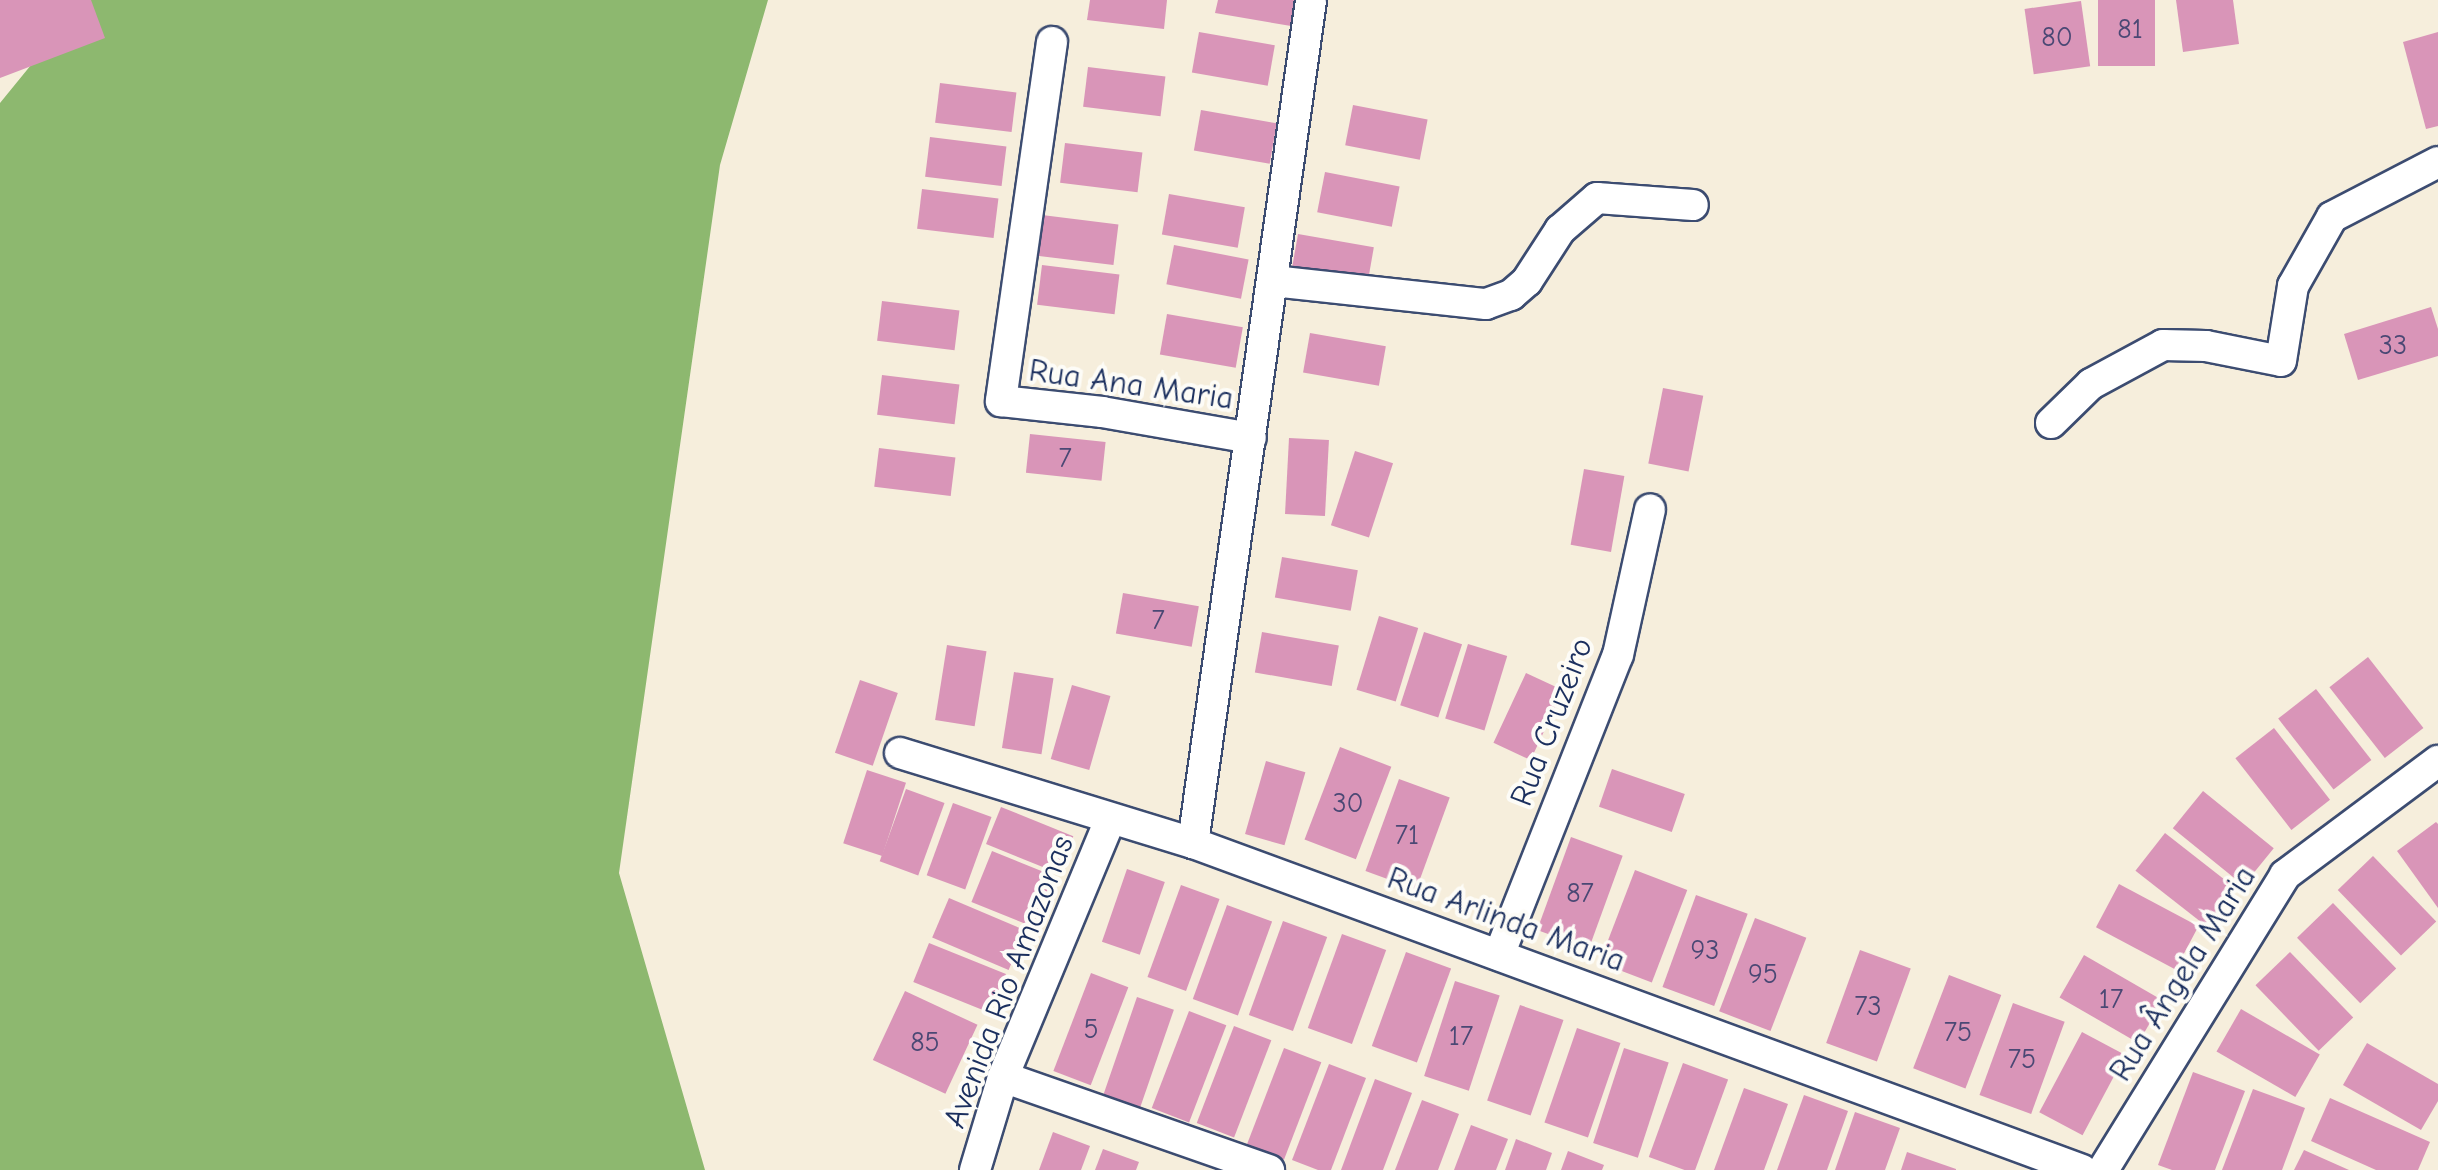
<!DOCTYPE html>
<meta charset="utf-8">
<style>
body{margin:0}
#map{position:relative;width:2438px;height:1170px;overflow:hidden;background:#f6eedc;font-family:"Comic Neue",sans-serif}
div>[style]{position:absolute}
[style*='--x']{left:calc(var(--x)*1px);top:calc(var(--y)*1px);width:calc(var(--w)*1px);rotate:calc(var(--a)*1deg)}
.forest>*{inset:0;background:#8db86f}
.building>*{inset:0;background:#d995b8;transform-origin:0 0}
.roads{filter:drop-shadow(2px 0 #3c4c71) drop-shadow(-2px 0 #3c4c71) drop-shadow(0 2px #3c4c71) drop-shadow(0 -2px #3c4c71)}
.street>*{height:30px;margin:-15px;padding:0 15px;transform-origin:15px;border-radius:15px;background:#fff}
span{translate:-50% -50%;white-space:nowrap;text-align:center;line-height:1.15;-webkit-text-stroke:8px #fdfcf7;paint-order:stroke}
.number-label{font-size:28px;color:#4a4874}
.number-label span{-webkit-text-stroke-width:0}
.street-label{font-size:32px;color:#1b2f5e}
</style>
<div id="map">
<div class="forest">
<i style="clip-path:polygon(84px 0,768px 0,720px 165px,619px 873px,705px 1170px,0 1170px,0 103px)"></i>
</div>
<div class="building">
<i style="clip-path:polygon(0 0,91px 0,105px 38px,0 78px)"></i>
<i style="clip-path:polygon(1090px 0,1167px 0,1164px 29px,1087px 20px)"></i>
<i style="clip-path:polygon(1218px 0,1297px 0,1291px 26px,1215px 13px)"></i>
<i style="left:2098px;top:0;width:57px;height:66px"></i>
<i style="clip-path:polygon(2176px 0,2233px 0,2239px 44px,2183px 52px)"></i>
<i style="left:2081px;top:1px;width:66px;height:57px;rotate:82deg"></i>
<i style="left:1199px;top:32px;width:77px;height:41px;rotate:10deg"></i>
<i style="clip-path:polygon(2438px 32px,2438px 126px,2426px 129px,2403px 42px)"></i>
<i style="left:1088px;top:67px;width:78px;height:40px;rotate:7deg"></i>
<i style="left:940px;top:83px;width:77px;height:40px;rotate:7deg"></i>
<i style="left:1353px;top:105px;width:76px;height:41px;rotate:11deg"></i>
<i style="left:1201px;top:110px;width:77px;height:41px;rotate:10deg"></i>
<i style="left:930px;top:137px;width:77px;height:40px;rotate:7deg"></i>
<i style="left:1065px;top:143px;width:78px;height:40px;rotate:7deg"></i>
<i style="left:1325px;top:172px;width:76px;height:41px;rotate:11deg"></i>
<i style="left:922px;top:189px;width:77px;height:40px;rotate:7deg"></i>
<i style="left:1169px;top:194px;width:77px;height:41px;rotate:10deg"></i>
<i style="left:1042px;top:215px;width:77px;height:41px;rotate:7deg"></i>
<i style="left:1298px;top:234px;width:77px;height:41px;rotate:10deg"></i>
<i style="left:1174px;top:245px;width:76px;height:40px;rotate:11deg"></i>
<i style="left:1042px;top:265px;width:78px;height:40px;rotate:7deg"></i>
<i style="left:882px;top:301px;width:78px;height:40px;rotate:7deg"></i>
<i style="clip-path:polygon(2431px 307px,2438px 329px,2438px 356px,2358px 380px,2344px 334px)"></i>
<i style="left:1167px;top:314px;width:77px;height:41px;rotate:10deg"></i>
<i style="left:1310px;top:333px;width:77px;height:40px;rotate:10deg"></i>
<i style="left:882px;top:375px;width:78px;height:40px;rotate:7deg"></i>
<i style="left:1663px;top:388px;width:41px;height:77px;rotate:11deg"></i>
<i style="left:1030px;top:434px;width:76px;height:39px;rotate:6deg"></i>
<i style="left:1289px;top:438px;width:40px;height:76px;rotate:3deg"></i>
<i style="left:879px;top:448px;width:77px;height:39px;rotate:7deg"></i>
<i style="left:1355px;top:451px;width:40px;height:78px;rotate:18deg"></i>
<i style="left:1584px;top:469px;width:41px;height:77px;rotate:10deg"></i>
<i style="left:1282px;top:557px;width:77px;height:41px;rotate:10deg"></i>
<i style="left:1123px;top:593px;width:77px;height:41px;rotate:10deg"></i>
<i style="left:1379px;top:616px;width:41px;height:77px;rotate:17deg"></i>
<i style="left:1262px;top:632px;width:78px;height:41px;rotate:10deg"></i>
<i style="left:1424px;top:632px;width:40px;height:77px;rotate:18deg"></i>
<i style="left:1468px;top:644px;width:41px;height:78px;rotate:17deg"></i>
<i style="left:947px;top:645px;width:40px;height:76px;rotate:9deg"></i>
<i style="left:2368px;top:657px;width:90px;height:49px;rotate:52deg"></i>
<i style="left:1014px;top:672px;width:40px;height:77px;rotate:9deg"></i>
<i style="left:1526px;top:673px;width:41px;height:77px;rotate:25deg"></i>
<i style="left:860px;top:680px;width:40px;height:77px;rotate:19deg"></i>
<i style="left:1072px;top:685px;width:40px;height:77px;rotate:16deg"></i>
<i style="left:2316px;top:689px;width:90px;height:48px;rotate:52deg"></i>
<i style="left:2274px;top:728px;width:91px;height:49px;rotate:52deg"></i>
<i style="left:1340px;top:747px;width:55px;height:99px;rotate:21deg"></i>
<i style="left:1266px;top:761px;width:41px;height:76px;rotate:16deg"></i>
<i style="left:1612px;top:769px;width:77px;height:40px;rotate:19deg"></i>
<i style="left:867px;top:770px;width:41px;height:77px;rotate:18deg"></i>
<i style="left:1399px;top:779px;width:54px;height:98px;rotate:20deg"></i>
<i style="left:906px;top:789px;width:41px;height:77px;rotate:20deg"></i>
<i style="left:2203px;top:791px;width:91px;height:48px;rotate:39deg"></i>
<i style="left:953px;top:803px;width:41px;height:77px;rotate:20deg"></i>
<i style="left:1001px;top:807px;width:78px;height:40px;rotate:22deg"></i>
<i style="clip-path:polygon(2436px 822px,2438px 824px,2438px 908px,2397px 851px)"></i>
<i style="left:2165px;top:833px;width:90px;height:48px;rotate:38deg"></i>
<i style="left:1571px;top:837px;width:55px;height:99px;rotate:20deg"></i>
<i style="left:992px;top:851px;width:66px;height:55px;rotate:22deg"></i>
<i style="left:2373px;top:856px;width:91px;height:49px;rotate:46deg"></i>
<i style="left:1127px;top:869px;width:40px;height:77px;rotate:19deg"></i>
<i style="left:1635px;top:870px;width:56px;height:99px;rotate:21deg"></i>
<i style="left:2119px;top:884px;width:90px;height:49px;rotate:28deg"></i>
<i style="left:1181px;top:885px;width:41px;height:98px;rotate:20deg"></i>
<i style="left:1696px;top:895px;width:55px;height:98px;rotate:20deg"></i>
<i style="left:949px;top:898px;width:83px;height:43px;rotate:23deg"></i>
<i style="left:2333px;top:903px;width:91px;height:50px;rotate:46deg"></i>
<i style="left:1227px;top:905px;width:48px;height:100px;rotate:20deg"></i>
<i style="left:1755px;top:918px;width:55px;height:100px;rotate:21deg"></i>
<i style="left:1283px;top:921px;width:47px;height:100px;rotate:20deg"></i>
<i style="left:1342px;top:934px;width:47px;height:100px;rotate:20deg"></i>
<i style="left:929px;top:943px;width:83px;height:42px;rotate:22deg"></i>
<i style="left:1860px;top:950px;width:54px;height:99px;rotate:20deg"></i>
<i style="left:1406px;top:952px;width:48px;height:100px;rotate:20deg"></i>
<i style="left:2290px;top:952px;width:91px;height:48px;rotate:46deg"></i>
<i style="left:2084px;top:955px;width:91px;height:49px;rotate:30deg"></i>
<i style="left:1091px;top:973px;width:40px;height:105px;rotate:21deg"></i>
<i style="left:1949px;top:975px;width:56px;height:100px;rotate:21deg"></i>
<i style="left:1455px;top:981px;width:47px;height:100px;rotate:18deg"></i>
<i style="left:905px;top:991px;width:80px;height:76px;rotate:25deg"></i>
<i style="left:1137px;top:997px;width:39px;height:103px;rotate:19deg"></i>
<i style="left:2013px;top:1003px;width:55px;height:98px;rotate:20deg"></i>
<i style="left:1520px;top:1005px;width:46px;height:101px;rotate:19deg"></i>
<i style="left:2241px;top:1009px;width:91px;height:49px;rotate:30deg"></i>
<i style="left:1189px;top:1011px;width:40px;height:104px;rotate:21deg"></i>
<i style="left:1234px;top:1026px;width:40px;height:104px;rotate:21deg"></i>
<i style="left:1577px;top:1028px;width:46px;height:100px;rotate:19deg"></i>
<i style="left:2082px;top:1032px;width:49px;height:91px;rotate:28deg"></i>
<i style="clip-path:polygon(2367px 1043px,2438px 1084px,2438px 1101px,2421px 1130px,2343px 1085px)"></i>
<i style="left:1284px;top:1048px;width:40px;height:104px;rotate:21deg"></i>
<i style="left:1624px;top:1048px;width:47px;height:100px;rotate:18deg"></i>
<i style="left:1683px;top:1063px;width:48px;height:100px;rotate:20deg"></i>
<i style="clip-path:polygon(1329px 1064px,1366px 1078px,1331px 1170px,1318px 1170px,1292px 1160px)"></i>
<i style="clip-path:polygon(2193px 1072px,2245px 1091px,2215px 1170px,2172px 1170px,2158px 1165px)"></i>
<i style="clip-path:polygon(1375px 1079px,1412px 1093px,1383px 1170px,1341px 1170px)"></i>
<i style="clip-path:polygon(1744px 1088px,1788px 1104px,1764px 1170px,1714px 1170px)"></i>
<i style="clip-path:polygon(2253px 1089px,2305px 1108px,2282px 1170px,2222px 1170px)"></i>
<i style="clip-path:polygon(1804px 1095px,1848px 1111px,1827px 1170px,1777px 1170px)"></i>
<i style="clip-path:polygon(2330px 1098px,2430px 1142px,2418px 1170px,2376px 1170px,2311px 1141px)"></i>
<i style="clip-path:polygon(1422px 1100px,1459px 1114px,1438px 1170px,1395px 1170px)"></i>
<i style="clip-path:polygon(1855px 1112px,1900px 1128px,1885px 1170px,1835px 1170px)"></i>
<i style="clip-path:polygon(1471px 1125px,1508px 1139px,1496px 1170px,1454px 1170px)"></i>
<i style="clip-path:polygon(1053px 1132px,1090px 1146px,1081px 1170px,1039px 1170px)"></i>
<i style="clip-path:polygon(1516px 1139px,1552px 1153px,1546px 1170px,1505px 1170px)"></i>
<i style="clip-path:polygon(1103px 1149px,1139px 1162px,1136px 1170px,1095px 1170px)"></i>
<i style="clip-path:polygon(2304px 1150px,2349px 1170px,2294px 1170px)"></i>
<i style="clip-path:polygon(1568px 1151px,1604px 1165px,1602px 1170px,1561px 1170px)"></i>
<i style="clip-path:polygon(1907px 1152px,1956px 1169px,1956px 1170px,1901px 1170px)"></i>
</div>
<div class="roads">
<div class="street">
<i style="--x:1052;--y:42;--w:363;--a:98.1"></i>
<i style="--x:1001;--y:401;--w:102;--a:6.2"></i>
<i style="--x:1102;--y:412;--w:151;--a:9.9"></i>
<i style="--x:1273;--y:281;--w:214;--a:6.2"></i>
<i style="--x:1486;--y:304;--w:27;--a:-20"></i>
<i style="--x:1511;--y:295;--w:21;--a:-41"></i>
<i style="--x:1527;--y:281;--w:61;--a:-57.1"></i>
<i style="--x:1560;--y:230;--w:49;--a:-40.9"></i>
<i style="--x:1597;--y:198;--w:96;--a:4.2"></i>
<i style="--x:2051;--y:423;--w:56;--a:-44.3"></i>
<i style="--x:2091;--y:384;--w:82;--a:-28.4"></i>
<i style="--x:2163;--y:345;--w:43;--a:1.3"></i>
<i style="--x:2206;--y:346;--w:76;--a:11.3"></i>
<i style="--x:2281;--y:361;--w:76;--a:-80.9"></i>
<i style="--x:2293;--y:286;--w:79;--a:-60.5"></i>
<i style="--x:2332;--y:217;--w:119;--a:-27.4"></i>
<i style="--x:900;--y:753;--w:307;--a:17.1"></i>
<i style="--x:1193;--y:843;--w:947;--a:20.19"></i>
<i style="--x:1193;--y:843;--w:851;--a:-82.03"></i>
<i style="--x:1499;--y:955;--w:323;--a:-68.4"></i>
<i style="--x:1618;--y:655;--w:149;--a:-77.6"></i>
<i style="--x:1003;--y:1077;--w:282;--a:19.3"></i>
<i style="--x:975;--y:1170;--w:97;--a:-73.2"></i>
<i style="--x:1003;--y:1077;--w:278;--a:-67.4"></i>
<i style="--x:2103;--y:1170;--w:347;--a:-58.3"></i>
<i style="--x:2285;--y:875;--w:191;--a:-36.7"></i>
</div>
</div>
<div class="number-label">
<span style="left:2130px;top:29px">81</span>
<span style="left:2057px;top:37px">80</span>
<span style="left:2393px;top:345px">33</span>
<span style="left:1065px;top:458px">7</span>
<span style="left:1158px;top:620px">7</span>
<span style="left:1348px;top:803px">30</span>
<span style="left:1407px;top:835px">71</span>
<span style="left:1580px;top:893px">87</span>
<span style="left:1705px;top:950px">93</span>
<span style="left:1763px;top:974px">95</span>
<span style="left:2111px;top:999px">17</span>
<span style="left:1868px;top:1006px">73</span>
<span style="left:1091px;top:1029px">5</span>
<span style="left:1958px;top:1032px">75</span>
<span style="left:1461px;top:1036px">17</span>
<span style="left:925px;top:1042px">85</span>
<span style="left:2022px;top:1059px">75</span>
</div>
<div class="street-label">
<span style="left:1131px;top:385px;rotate:8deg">Rua Ana Maria</span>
<span style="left:1552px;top:722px;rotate:-69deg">Rua Cruzeiro</span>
<span style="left:1506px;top:920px;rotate:20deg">Rua Arlinda Maria</span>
<span style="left:2183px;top:974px;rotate:-58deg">Rua Ângela Maria</span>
<span style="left:1009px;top:982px;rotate:-69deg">Avenida Rio Amazonas</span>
</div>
</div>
